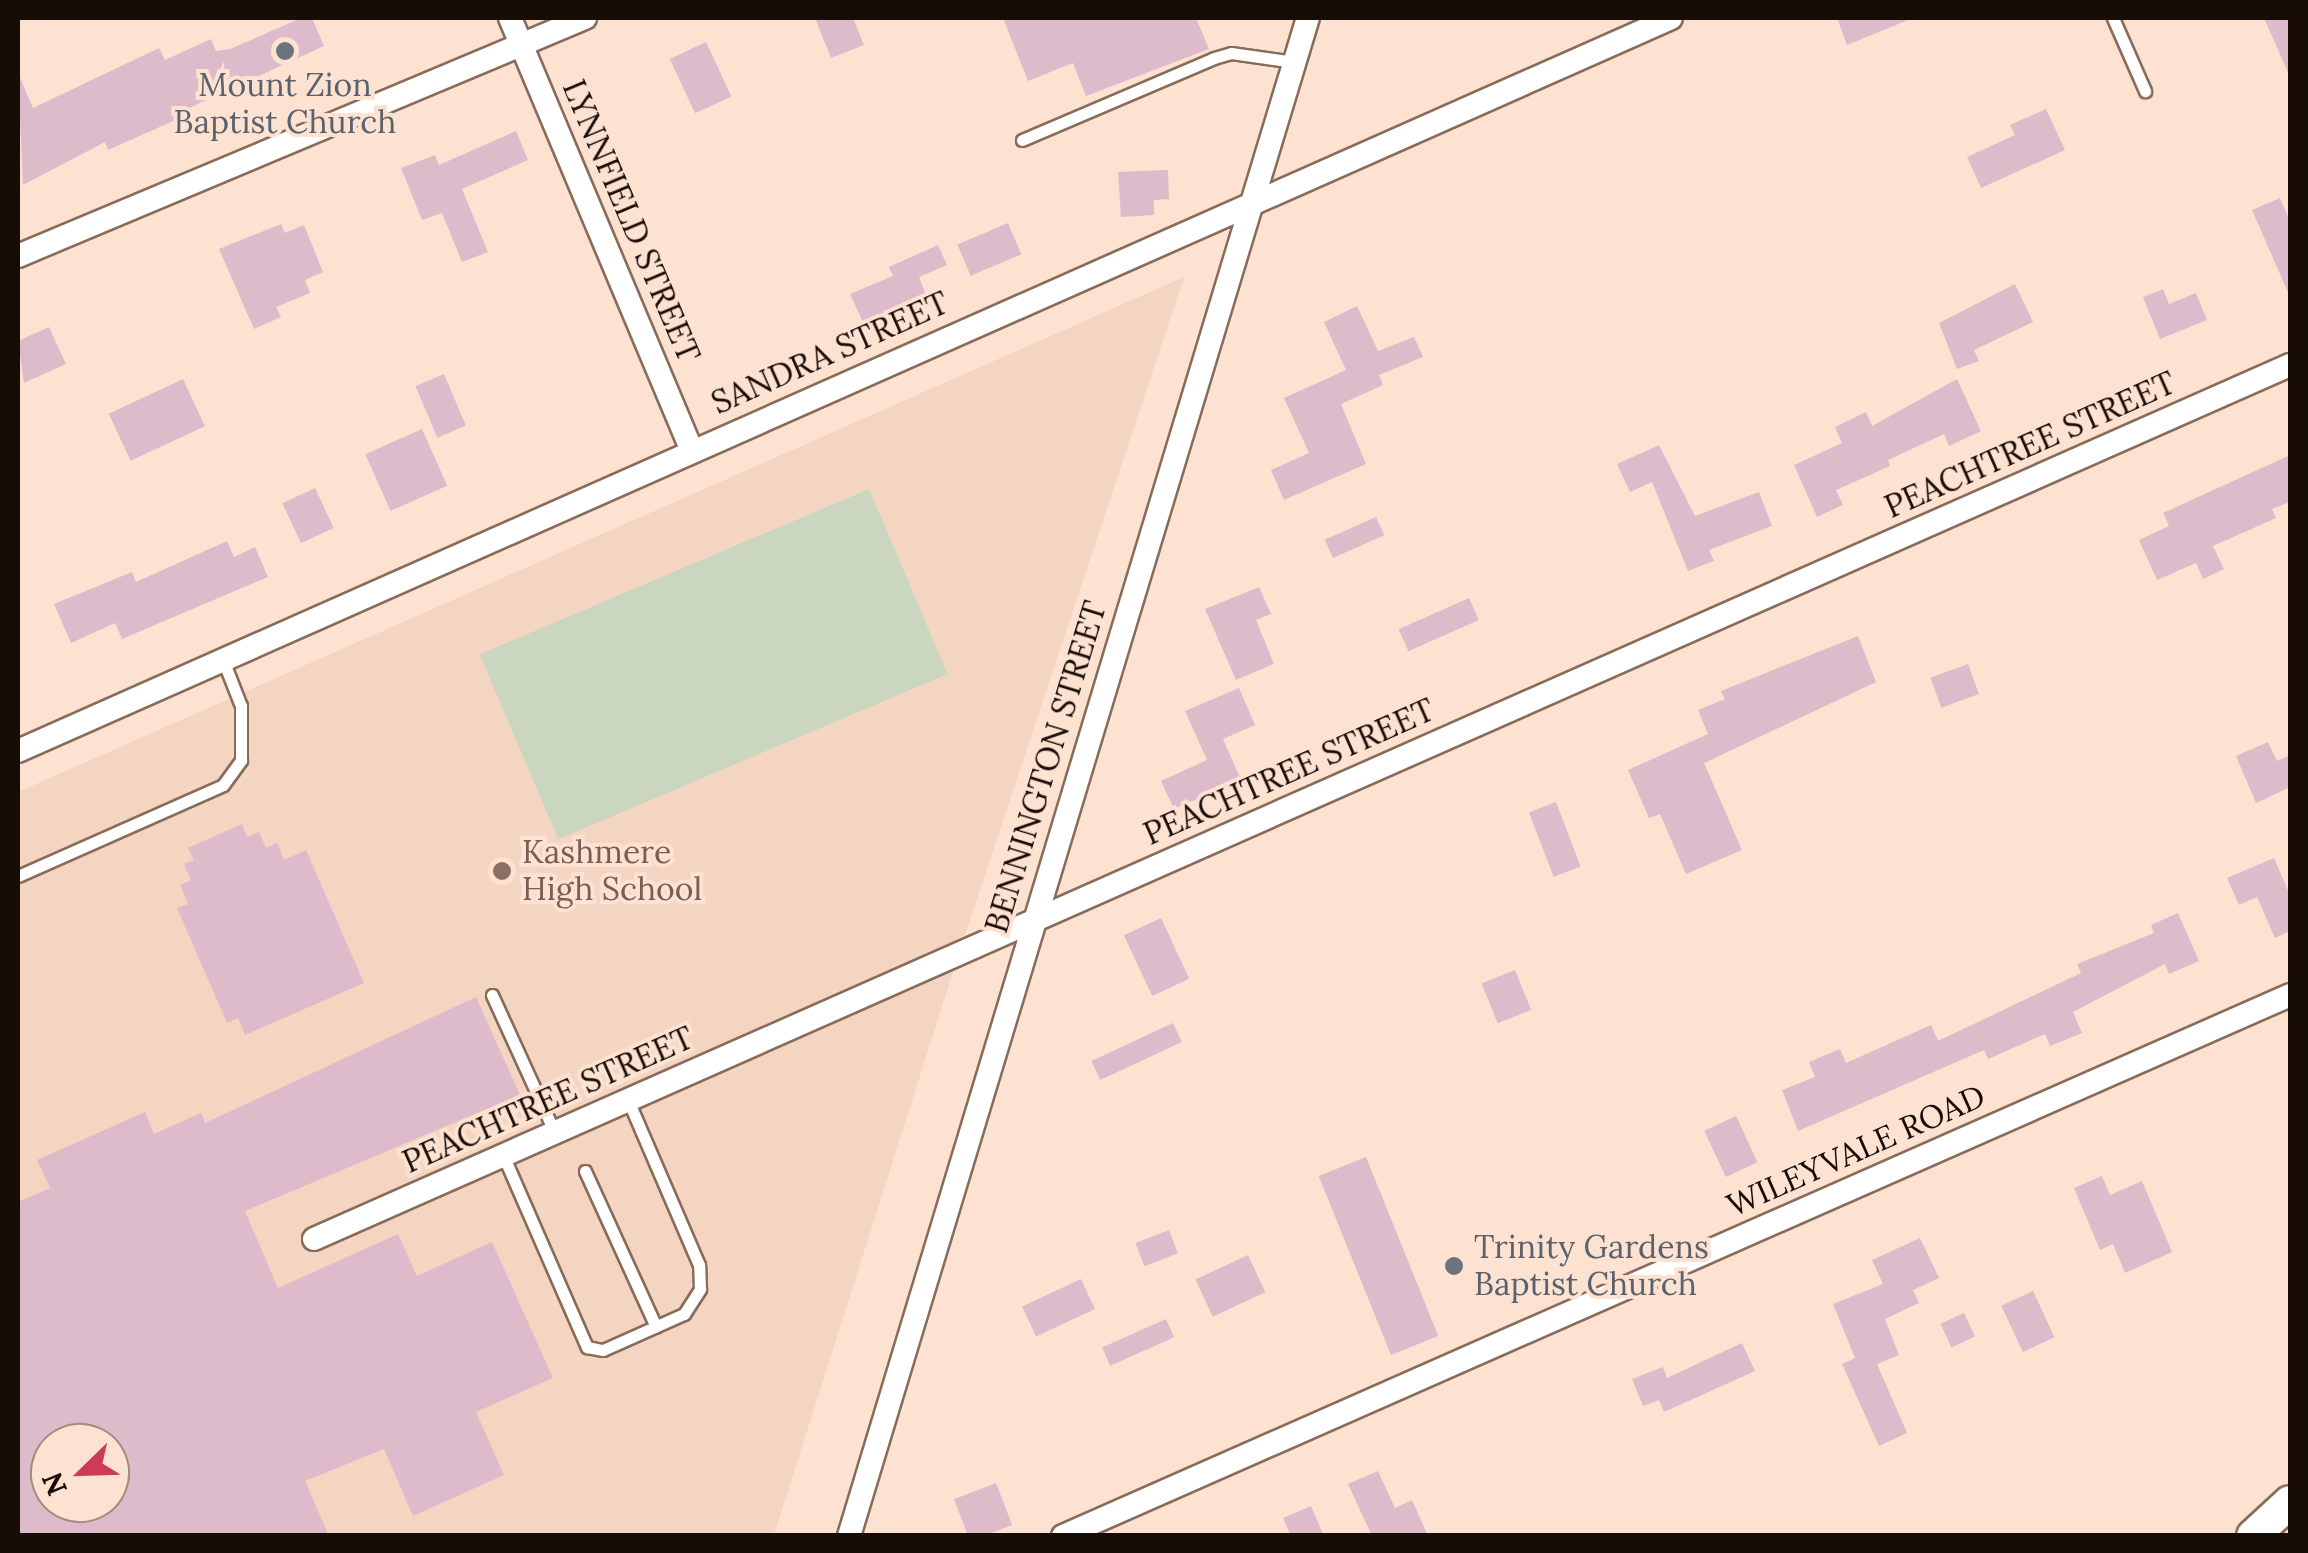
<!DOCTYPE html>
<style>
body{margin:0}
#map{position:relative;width:2308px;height:1553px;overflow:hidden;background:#fde2d2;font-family:Lora,serif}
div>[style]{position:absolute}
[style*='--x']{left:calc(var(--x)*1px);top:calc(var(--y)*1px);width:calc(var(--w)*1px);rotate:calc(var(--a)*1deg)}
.built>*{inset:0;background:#f4d5c1}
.green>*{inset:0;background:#cbd6c1;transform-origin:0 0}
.building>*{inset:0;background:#ddbbca;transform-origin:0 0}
.roads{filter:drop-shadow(2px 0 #886b59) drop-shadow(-2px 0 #886b59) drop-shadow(0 2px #886b59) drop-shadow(0 -2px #886b59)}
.lane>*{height:11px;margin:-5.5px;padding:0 5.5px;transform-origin:5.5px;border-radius:5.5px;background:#fff}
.street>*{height:22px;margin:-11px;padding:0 11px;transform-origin:11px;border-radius:11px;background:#fff}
.secondary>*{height:32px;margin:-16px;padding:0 16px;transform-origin:16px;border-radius:16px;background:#fff}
.dots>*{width:28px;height:28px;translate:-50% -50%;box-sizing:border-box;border:5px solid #fde2d2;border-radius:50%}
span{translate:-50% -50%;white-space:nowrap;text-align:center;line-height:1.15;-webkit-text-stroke:8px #fde2d2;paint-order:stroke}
.worship-label{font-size:32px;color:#5b616d}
.left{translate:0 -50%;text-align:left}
.street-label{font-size:32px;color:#170c06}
.education-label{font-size:32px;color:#785e54}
.frame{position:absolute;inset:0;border:20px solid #170c06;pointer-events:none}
.north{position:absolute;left:30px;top:1423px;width:100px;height:100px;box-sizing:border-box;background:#fde2d2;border:2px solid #a18c80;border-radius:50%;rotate:247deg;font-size:28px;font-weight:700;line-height:40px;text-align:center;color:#170c06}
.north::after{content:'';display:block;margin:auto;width:35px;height:45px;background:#cc3c5a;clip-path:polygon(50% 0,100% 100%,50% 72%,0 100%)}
</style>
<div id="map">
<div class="built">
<i style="clip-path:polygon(evenodd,1184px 277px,960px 950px,774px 1535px,18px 1535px,18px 792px,1184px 277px,50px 1443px,110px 1443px,110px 1503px,50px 1503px,50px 1443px)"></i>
</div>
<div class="green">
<i style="left:869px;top:489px;width:201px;height:423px;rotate:67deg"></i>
</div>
<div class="building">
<i style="clip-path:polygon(301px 18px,312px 18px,324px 46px,187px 109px,189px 114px,108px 150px,105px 142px,23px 185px,18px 73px,33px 108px,159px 48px,165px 60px,211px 39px,216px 51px,230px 49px)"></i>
<i style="clip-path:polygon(815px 18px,853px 18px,864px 45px,831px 58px)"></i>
<i style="clip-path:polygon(1003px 18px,1196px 18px,1209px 49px,1086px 96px,1073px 63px,1028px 81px)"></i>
<i style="clip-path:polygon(1837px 18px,1913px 18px,1847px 45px)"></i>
<i style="clip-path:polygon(2264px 18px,2290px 18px,2290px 77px)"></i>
<i style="left:706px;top:42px;width:60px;height:40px;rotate:65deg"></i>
<i style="clip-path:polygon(2046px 109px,2065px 150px,1981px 188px,1967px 157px,2015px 135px,2010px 125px)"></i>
<i style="clip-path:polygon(516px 131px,528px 160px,462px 189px,488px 252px,462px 262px,442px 213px,422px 220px,401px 168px,435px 155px,439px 165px)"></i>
<i style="clip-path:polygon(1168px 170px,1169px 199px,1154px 200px,1154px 215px,1121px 217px,1118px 172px)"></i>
<i style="clip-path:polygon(2280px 198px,2290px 221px,2290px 297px,2252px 210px)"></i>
<i style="left:1008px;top:223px;width:34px;height:55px;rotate:67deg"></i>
<i style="clip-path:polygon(281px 224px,285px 233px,304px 225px,323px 272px,305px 280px,310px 293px,276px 307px,281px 317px,254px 329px,219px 249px)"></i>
<i style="clip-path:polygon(938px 245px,947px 265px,919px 277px,926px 295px,863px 322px,850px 294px,893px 276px,889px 267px)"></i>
<i style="clip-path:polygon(2015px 284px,2033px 322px,1974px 350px,1979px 361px,1957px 369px,1939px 323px)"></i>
<i style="clip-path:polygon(2163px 289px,2169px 304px,2196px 293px,2207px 320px,2160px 339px,2143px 297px)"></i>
<i style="clip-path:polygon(1357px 306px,1378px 351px,1414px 337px,1423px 357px,1379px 375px,1383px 385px,1341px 404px,1366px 464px,1284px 500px,1271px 470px,1309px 453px,1284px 398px,1346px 370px,1324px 322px)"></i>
<i style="clip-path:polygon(49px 327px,66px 364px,24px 383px,18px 341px)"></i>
<i style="left:444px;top:374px;width:56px;height:31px;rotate:67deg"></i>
<i style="left:183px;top:379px;width:52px;height:82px;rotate:65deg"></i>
<i style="clip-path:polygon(1957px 379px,1981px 431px,1949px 446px,1944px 434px,1888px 460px,1890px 466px,1836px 490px,1843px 505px,1817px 517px,1794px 465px,1842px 443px,1835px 427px,1866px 412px,1872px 426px)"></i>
<i style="left:422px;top:429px;width:62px;height:62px;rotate:66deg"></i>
<i style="clip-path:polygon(1659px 445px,1695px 516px,1759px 492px,1772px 526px,1709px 550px,1714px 561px,1688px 571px,1652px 482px,1630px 492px,1617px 464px)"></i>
<i style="clip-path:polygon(2290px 455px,2290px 502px,2272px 509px,2276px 518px,2213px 546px,2224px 569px,2203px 579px,2196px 563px,2157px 580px,2139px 540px,2169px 526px,2163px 513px)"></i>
<i style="left:315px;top:488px;width:44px;height:36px;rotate:65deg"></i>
<i style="left:1376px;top:517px;width:20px;height:56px;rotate:66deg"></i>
<i style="clip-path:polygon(227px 541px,234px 557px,255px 547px,268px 577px,122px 639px,115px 623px,71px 643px,54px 604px,132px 572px,136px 582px)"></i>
<i style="clip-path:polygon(1259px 587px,1271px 614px,1256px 620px,1274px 664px,1236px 680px,1205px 609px)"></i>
<i style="left:1469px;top:598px;width:24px;height:77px;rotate:66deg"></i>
<i style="clip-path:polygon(1858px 636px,1876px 682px,1704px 763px,1742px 850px,1686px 874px,1660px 814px,1649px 818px,1628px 770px,1708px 734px,1698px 710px,1725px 699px,1721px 691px)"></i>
<i style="left:1968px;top:664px;width:32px;height:40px;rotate:70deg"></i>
<i style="clip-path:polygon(1239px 688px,1255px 725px,1223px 739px,1241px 780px,1174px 809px,1161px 781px,1207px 760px,1185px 711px)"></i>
<i style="clip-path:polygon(2268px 742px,2277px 761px,2290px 755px,2290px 787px,2256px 803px,2236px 756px)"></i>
<i style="left:1556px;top:802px;width:69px;height:29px;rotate:69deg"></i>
<i style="clip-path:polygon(242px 824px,247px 837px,259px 832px,266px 848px,277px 843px,284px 860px,306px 850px,364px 983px,245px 1035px,238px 1018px,227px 1023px,177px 908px,188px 904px,180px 885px,191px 880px,184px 864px,194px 860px,188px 848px)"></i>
<i style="clip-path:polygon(2274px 858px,2290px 895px,2290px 931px,2275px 938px,2257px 897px,2239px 905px,2227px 878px)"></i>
<i style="clip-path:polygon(2178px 913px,2199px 961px,2169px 974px,2165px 964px,2073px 1012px,2082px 1033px,2050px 1046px,2045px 1034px,1988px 1059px,1984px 1050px,1798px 1131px,1782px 1090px,1815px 1077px,1809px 1062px,1840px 1049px,1846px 1063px,1931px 1025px,1938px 1041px,2081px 973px,2077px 964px,2154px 933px,2151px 925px)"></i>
<i style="left:1161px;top:918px;width:67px;height:41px;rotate:65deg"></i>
<i style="left:1515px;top:970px;width:43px;height:36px;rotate:68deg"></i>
<i style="clip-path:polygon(evenodd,476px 997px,520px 1095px,245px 1211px,278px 1288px,398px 1234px,417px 1276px,492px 1242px,553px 1378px,476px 1412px,504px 1475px,413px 1516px,384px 1449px,305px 1481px,329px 1536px,18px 1536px,18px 1202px,50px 1188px,37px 1160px,145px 1112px,154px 1134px,201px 1113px,205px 1123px,476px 997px,50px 1443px,110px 1443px,110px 1503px,50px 1503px,50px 1443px)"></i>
<i style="left:1173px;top:1023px;width:21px;height:90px;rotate:65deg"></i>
<i style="left:1736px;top:1116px;width:51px;height:35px;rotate:65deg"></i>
<i style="left:1366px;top:1157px;width:193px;height:51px;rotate:68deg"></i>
<i style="clip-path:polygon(2102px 1176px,2110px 1195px,2142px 1181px,2172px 1252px,2125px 1273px,2113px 1244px,2100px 1250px,2074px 1188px)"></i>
<i style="left:1169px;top:1230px;width:25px;height:36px;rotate:69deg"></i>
<i style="clip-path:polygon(1920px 1238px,1939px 1278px,1913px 1290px,1919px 1303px,1885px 1319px,1899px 1355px,1877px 1364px,1907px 1433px,1879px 1446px,1842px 1364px,1855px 1358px,1833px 1304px,1883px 1284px,1872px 1260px)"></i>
<i style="left:1248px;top:1255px;width:41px;height:58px;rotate:65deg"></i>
<i style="left:1081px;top:1279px;width:33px;height:65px;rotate:65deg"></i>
<i style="left:2033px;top:1291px;width:51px;height:35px;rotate:65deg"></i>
<i style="left:1964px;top:1313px;width:26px;height:26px;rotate:65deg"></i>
<i style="left:1166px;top:1319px;width:20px;height:70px;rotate:66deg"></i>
<i style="clip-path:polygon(1742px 1343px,1755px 1371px,1664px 1412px,1659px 1400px,1643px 1406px,1632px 1379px,1663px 1367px,1667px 1378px)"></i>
<i style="clip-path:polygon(1378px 1471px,1395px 1508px,1412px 1500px,1428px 1536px,1372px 1536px,1348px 1484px)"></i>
<i style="left:996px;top:1483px;width:45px;height:45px;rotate:69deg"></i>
<i style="clip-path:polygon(1311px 1506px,1324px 1536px,1291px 1536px,1283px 1518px)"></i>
</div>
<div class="roads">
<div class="lane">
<i style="--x:2113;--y:18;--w:80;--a:66.3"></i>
<i style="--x:1022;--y:140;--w:209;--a:-23.1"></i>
<i style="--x:1214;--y:58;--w:18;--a:-16"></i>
<i style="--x:1231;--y:53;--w:64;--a:8.1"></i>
<i style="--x:18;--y:876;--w:224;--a:-23.9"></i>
<i style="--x:223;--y:785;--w:31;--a:-54"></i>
<i style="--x:241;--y:760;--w:54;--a:-90"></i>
<i style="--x:241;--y:706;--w:49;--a:-111.4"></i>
<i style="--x:492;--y:995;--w:152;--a:65.5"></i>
<i style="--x:503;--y:1155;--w:210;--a:66.4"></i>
<i style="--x:587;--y:1347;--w:16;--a:11"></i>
<i style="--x:603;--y:1350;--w:89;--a:-24"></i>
<i style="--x:684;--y:1314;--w:30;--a:-57"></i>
<i style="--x:700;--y:1289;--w:24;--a:-92"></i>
<i style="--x:699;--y:1265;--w:180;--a:-113.3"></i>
<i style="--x:585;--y:1171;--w:171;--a:65.5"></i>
</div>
<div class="street">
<i style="--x:510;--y:18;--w:469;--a:67.2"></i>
<i style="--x:18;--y:256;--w:615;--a:-22.77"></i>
<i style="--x:18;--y:751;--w:1808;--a:-23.91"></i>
<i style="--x:314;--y:1239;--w:2161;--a:-23.86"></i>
<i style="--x:849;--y:1536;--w:1586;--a:-73.18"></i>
<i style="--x:1063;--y:1536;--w:1341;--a:-23.79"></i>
</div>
<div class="secondary">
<i style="--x:2253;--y:1536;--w:50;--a:-42.6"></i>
</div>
</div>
<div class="dots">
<i style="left:285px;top:51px;background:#6b7280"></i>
<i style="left:502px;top:871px;background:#8d6e63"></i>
<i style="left:1454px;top:1266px;background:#6b7280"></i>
</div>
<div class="worship-label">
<span style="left:285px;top:104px">Mount Zion<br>Baptist Church</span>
<span class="left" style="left:1474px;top:1266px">Trinity Gardens<br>Baptist Church</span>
</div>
<div class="street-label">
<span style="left:631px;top:221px;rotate:67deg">LYNNFIELD STREET</span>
<span style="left:830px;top:353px;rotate:-24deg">SANDRA STREET</span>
<span style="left:2030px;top:445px;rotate:-24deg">PEACHTREE STREET</span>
<span style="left:1046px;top:767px;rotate:-73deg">BENNINGTON STREET</span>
<span style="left:1289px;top:772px;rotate:-24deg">PEACHTREE STREET</span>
<span style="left:548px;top:1100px;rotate:-24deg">PEACHTREE STREET</span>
<span style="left:1856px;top:1151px;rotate:-24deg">WILEYVALE ROAD</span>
</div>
<div class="education-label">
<span class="left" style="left:522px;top:871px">Kashmere<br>High School</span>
</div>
<div class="frame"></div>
<div class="north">N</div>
</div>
